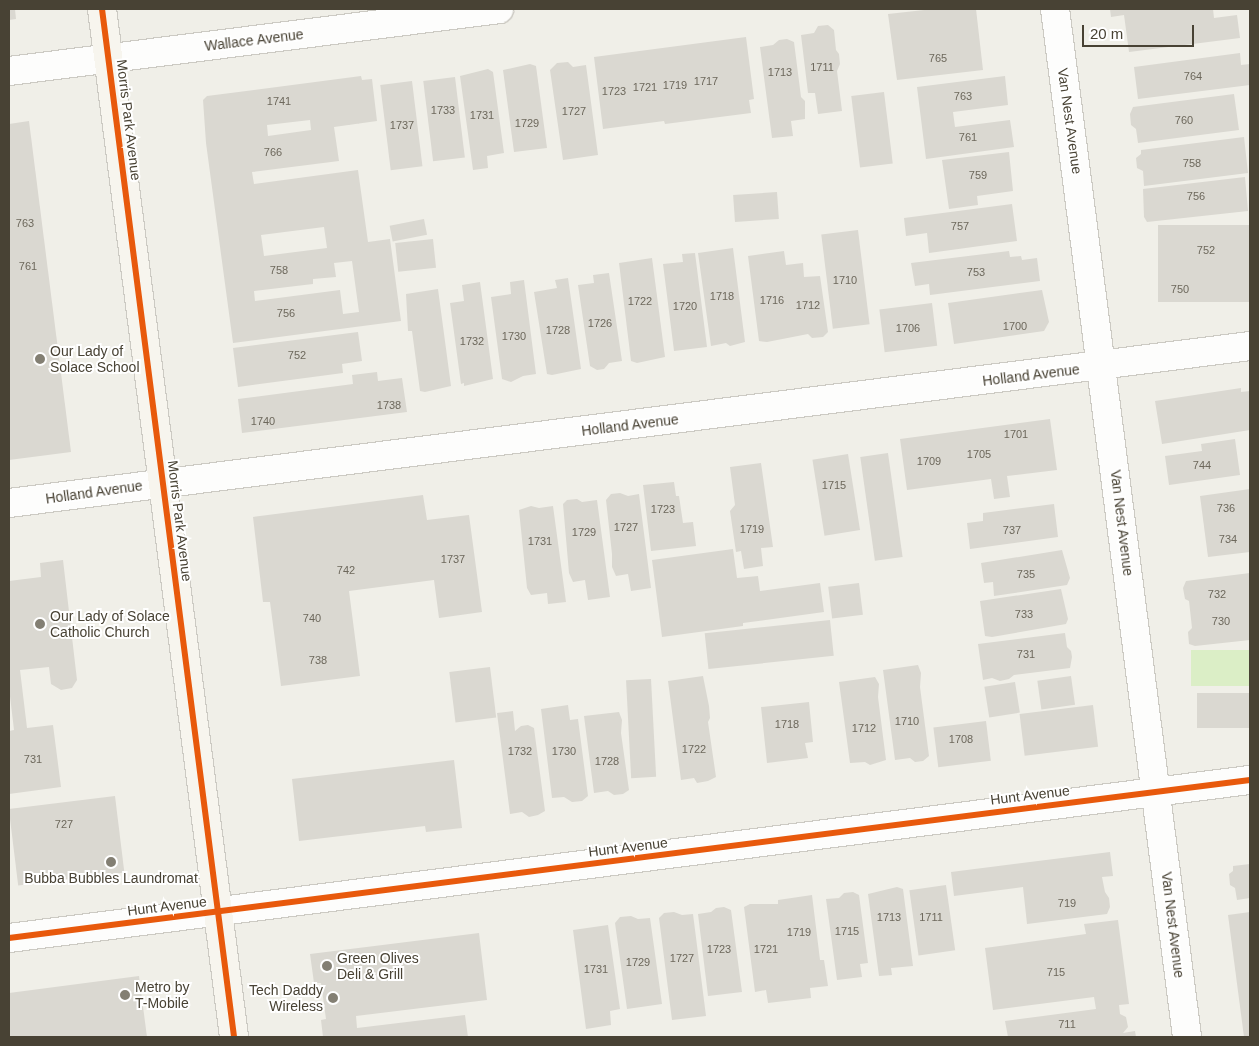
<!DOCTYPE html>
<style>
body{margin:0}
#map{position:relative;width:1259px;height:1046px;overflow:hidden;background:#f0efe8;font-family:Helvetica,sans-serif}
div>[style]{position:absolute}
[style*='--x']{left:calc(var(--x)*1px);top:calc(var(--y)*1px);width:calc(var(--w)*1px);rotate:calc(var(--a)*1deg)}
.green>*{inset:0;background:#dbeec6;transform-origin:0 0}
.building>*{inset:0;background:#dad8d1;transform-origin:0 0}
.roads{filter:drop-shadow(1px 0 #cccac3) drop-shadow(-1px 0 #cccac3) drop-shadow(0 1px #cccac3) drop-shadow(0 -1px #cccac3)}
.street>*{height:28px;margin:-14px;padding:0 14px;transform-origin:14px;border-radius:14px;background:#fdfdfc}
.secondary>*{height:28px;margin:-14px;padding:0 14px;transform-origin:14px;border-radius:14px;background:#f7f5ee}
.cycleway>*{height:6px;margin:-3px;padding:0 3px;transform-origin:3px;border-radius:3px;background:#e8590c}
.dots>*{width:14px;height:14px;translate:-50% -50%;box-sizing:border-box;border:2px solid #fff;border-radius:50%}
span{translate:-50% -50%;white-space:nowrap;text-align:center;line-height:1.15;-webkit-text-stroke:4px #fff;paint-order:stroke}
.number-label{font-size:11px;color:#6d685c}
.number-label span{-webkit-text-stroke-width:0}
.street-label{font-size:14px;color:#484234}
.poi-label{font-size:14px;color:#484234}
.left{translate:0 -50%;text-align:left}
.right{translate:-100% -50%;text-align:right}
.frame{position:absolute;inset:0;border:10px solid #484234;pointer-events:none}
.scale{position:absolute;left:1082px;top:25px;width:112px;height:22px;box-sizing:border-box;border:2px solid #484234;border-top:0;padding-left:6px;font-size:15px;line-height:18px;white-space:nowrap;color:#484234;-webkit-text-stroke:4px #fff;paint-order:stroke}
</style>
<div id="map">
<div class="green">
<i style="left:1250px;top:650px;width:36px;height:59px;rotate:90deg"></i>
</div>
<div class="building">
<i style="clip-path:polygon(9px 9px,15px 9px,16px 19px,9px 20px)"></i>
<i style="clip-path:polygon(933px 9px,976px 9px,983px 70px,897px 80px,888px 14px)"></i>
<i style="clip-path:polygon(1110px 9px,1213px 9px,1214px 18px,1237px 15px,1240px 38px,1129px 52px,1124px 15px,1111px 17px)"></i>
<i style="clip-path:polygon(828px 25px,834px 30px,836px 50px,839px 54px,840px 64px,837px 71px,842px 111px,818px 114px,815px 93px,808px 93px,801px 35px,814px 33px,818px 26px)"></i>
<i style="clip-path:polygon(746px 37px,754px 99px,749px 100px,751px 113px,665px 124px,664px 121px,603px 129px,594px 57px)"></i>
<i style="clip-path:polygon(787px 39px,794px 42px,801px 97px,805px 101px,805px 119px,791px 121px,793px 136px,772px 138px,760px 47px,773px 45px,779px 40px)"></i>
<i style="clip-path:polygon(1240px 53px,1241px 65px,1250px 64px,1250px 85px,1138px 99px,1134px 67px)"></i>
<i style="clip-path:polygon(568px 62px,573px 67px,586px 65px,598px 155px,563px 160px,550px 70px,557px 63px)"></i>
<i style="clip-path:polygon(530px 64px,536px 66px,547px 148px,514px 152px,503px 70px)"></i>
<i style="clip-path:polygon(488px 69px,493px 72px,504px 153px,487px 156px,488px 168px,473px 170px,460px 76px)"></i>
<i style="clip-path:polygon(evenodd,361px 76px,362px 80px,372px 79px,377px 121px,334px 127px,339px 161px,252px 172px,254px 184px,358px 170px,368px 242px,390px 239px,401px 321px,233px 343px,206px 143px,203px 100px,207px 96px,361px 76px,310px 120px,311px 130px,268px 136px,267px 125px,310px 120px,361px 76px,324px 227px,327px 248px,264px 256px,261px 235px,324px 227px,361px 76px,352px 261px,359px 312px,343px 314px,340px 290px,255px 301px,254px 291px,313px 284px,313px 279px,336px 277px,334px 263px,352px 261px)"></i>
<i style="clip-path:polygon(1005px 76px,1008px 105px,953px 112px,955px 127px,1010px 120px,1014px 147px,926px 159px,917px 87px)"></i>
<i style="left:455px;top:77px;width:81px;height:32px;rotate:83deg"></i>
<i style="left:412px;top:81px;width:86px;height:32px;rotate:83deg"></i>
<i style="left:884px;top:92px;width:72px;height:33px;rotate:83deg"></i>
<i style="clip-path:polygon(1234px 94px,1239px 130px,1138px 143px,1136px 129px,1131px 125px,1130px 114px,1133px 107px)"></i>
<i style="clip-path:polygon(29px 121px,71px 452px,9px 460px,9px 124px)"></i>
<i style="clip-path:polygon(1244px 137px,1248px 173px,1144px 186px,1143px 171px,1137px 168px,1136px 158px,1141px 154px,1141px 150px)"></i>
<i style="clip-path:polygon(1009px 152px,1013px 191px,977px 196px,978px 205px,949px 209px,942px 160px)"></i>
<i style="clip-path:polygon(1245px 177px,1248px 211px,1147px 222px,1144px 217px,1143px 189px)"></i>
<i style="left:777px;top:192px;width:27px;height:44px;rotate:86deg"></i>
<i style="clip-path:polygon(1012px 204px,1017px 241px,929px 253px,927px 233px,906px 236px,904px 218px)"></i>
<i style="left:424px;top:219px;width:16px;height:35px;rotate:79deg"></i>
<i style="left:1250px;top:225px;width:77px;height:92px;rotate:90deg"></i>
<i style="left:858px;top:230px;width:95px;height:37px;rotate:83deg"></i>
<i style="left:433px;top:239px;width:29px;height:38px;rotate:84deg"></i>
<i style="clip-path:polygon(733px 248px,745px 342px,730px 346px,726px 343px,711px 346px,698px 253px)"></i>
<i style="clip-path:polygon(784px 251px,786px 265px,803px 263px,804px 277px,820px 276px,828px 332px,823px 337px,812px 338px,808px 334px,767px 342px,759px 341px,748px 256px)"></i>
<i style="clip-path:polygon(1009px 251px,1010px 257px,1021px 256px,1022px 260px,1037px 258px,1040px 281px,930px 295px,929px 284px,915px 286px,911px 263px)"></i>
<i style="clip-path:polygon(695px 253px,707px 347px,674px 351px,663px 264px,683px 262px,682px 254px)"></i>
<i style="clip-path:polygon(652px 258px,665px 357px,637px 363px,631px 361px,619px 263px)"></i>
<i style="clip-path:polygon(609px 273px,622px 361px,609px 363px,604px 369px,597px 370px,590px 366px,578px 285px,594px 283px,593px 275px)"></i>
<i style="clip-path:polygon(568px 278px,581px 369px,552px 375px,547px 374px,534px 292px,557px 288px,555px 280px)"></i>
<i style="clip-path:polygon(524px 280px,536px 374px,523px 376px,511px 382px,502px 379px,491px 297px,511px 294px,510px 282px)"></i>
<i style="clip-path:polygon(480px 282px,493px 379px,464px 386px,464px 383px,461px 384px,450px 303px,464px 301px,462px 285px)"></i>
<i style="clip-path:polygon(438px 289px,451px 386px,425px 392px,420px 391px,412px 331px,408px 331px,406px 294px)"></i>
<i style="clip-path:polygon(1042px 290px,1049px 322px,1044px 331px,954px 344px,948px 303px)"></i>
<i style="left:932px;top:303px;width:43px;height:53px;rotate:83deg"></i>
<i style="clip-path:polygon(358px 332px,362px 361px,342px 364px,343px 373px,238px 387px,233px 348px)"></i>
<i style="clip-path:polygon(377px 372px,378px 381px,402px 378px,407px 412px,242px 433px,238px 399px,353px 384px,352px 375px)"></i>
<i style="clip-path:polygon(1241px 388px,1241px 392px,1250px 391px,1250px 430px,1162px 444px,1155px 401px)"></i>
<i style="clip-path:polygon(1050px 419px,1057px 470px,1007px 476px,1010px 497px,994px 499px,991px 479px,907px 490px,900px 439px)"></i>
<i style="clip-path:polygon(1235px 439px,1240px 475px,1169px 485px,1165px 456px,1202px 451px,1201px 444px)"></i>
<i style="left:888px;top:453px;width:105px;height:28px;rotate:82deg"></i>
<i style="left:848px;top:454px;width:77px;height:36px;rotate:81deg"></i>
<i style="clip-path:polygon(761px 463px,773px 547px,761px 548px,763px 566px,744px 569px,741px 551px,736px 552px,730px 511px,735px 505px,730px 467px)"></i>
<i style="clip-path:polygon(674px 482px,676px 496px,679px 496px,683px 523px,693px 522px,696px 546px,651px 551px,643px 485px)"></i>
<i style="clip-path:polygon(1250px 489px,1250px 552px,1208px 557px,1200px 496px)"></i>
<i style="clip-path:polygon(620px 493px,628px 496px,639px 494px,651px 588px,631px 591px,628px 574px,616px 576px,612px 567px,612px 554px,606px 500px,611px 494px)"></i>
<i style="clip-path:polygon(423px 495px,427px 520px,469px 515px,482px 612px,439px 618px,434px 580px,349px 591px,360px 676px,281px 686px,270px 602px,263px 602px,253px 517px)"></i>
<i style="clip-path:polygon(577px 499px,582px 502px,597px 500px,610px 597px,588px 600px,585px 580px,573px 582px,569px 573px,563px 504px,567px 500px)"></i>
<i style="clip-path:polygon(1054px 504px,1058px 537px,970px 549px,967px 523px,983px 521px,983px 513px)"></i>
<i style="clip-path:polygon(531px 506px,539px 508px,553px 506px,566px 602px,548px 604px,547px 593px,531px 595px,527px 588px,519px 510px)"></i>
<i style="clip-path:polygon(733px 549px,737px 578px,758px 576px,760px 591px,820px 583px,824px 612px,743px 623px,743px 626px,662px 637px,652px 560px)"></i>
<i style="clip-path:polygon(1062px 550px,1070px 578px,1067px 585px,994px 596px,993px 582px,984px 583px,981px 563px)"></i>
<i style="clip-path:polygon(63px 560px,77px 680px,72px 688px,61px 690px,51px 684px,49px 667px,20px 670px,27px 728px,53px 725px,61px 787px,9px 794px,9px 731px,14px 730px,9px 688px,9px 581px,41px 577px,40px 563px)"></i>
<i style="clip-path:polygon(1250px 573px,1250px 640px,1195px 646px,1189px 644px,1188px 632px,1192px 628px,1189px 601px,1185px 599px,1183px 588px,1186px 581px)"></i>
<i style="left:859px;top:583px;width:32px;height:31px;rotate:83deg"></i>
<i style="clip-path:polygon(1061px 589px,1068px 619px,1066px 624px,992px 637px,985px 636px,980px 601px)"></i>
<i style="left:830px;top:620px;width:36px;height:126px;rotate:84deg"></i>
<i style="clip-path:polygon(1065px 633px,1067px 647px,1071px 651px,1072px 657px,1070px 668px,1014px 675px,1009px 679px,1000px 681px,992px 678px,983px 680px,978px 644px)"></i>
<i style="clip-path:polygon(918px 665px,921px 673px,920px 687px,929px 756px,923px 761px,915px 762px,910px 758px,895px 760px,883px 670px)"></i>
<i style="left:490px;top:667px;width:51px;height:41px;rotate:83deg"></i>
<i style="clip-path:polygon(703px 676px,709px 706px,710px 718px,708px 722px,716px 777px,708px 781px,697px 783px,694px 778px,681px 780px,668px 681px)"></i>
<i style="left:1071px;top:676px;width:29px;height:34px;rotate:82deg"></i>
<i style="clip-path:polygon(875px 677px,879px 684px,878px 697px,886px 760px,870px 765px,865px 762px,850px 763px,839px 682px)"></i>
<i style="left:651px;top:679px;width:98px;height:25px;rotate:87deg"></i>
<i style="left:1015px;top:682px;width:31px;height:31px;rotate:81deg"></i>
<i style="left:1250px;top:693px;width:35px;height:53px;rotate:90deg"></i>
<i style="clip-path:polygon(809px 702px,813px 742px,805px 743px,808px 758px,767px 763px,761px 707px)"></i>
<i style="clip-path:polygon(568px 705px,570px 720px,578px 719px,588px 796px,582px 801px,572px 802px,564px 797px,552px 798px,541px 709px)"></i>
<i style="left:1093px;top:705px;width:42px;height:74px;rotate:83deg"></i>
<i style="clip-path:polygon(513px 711px,515px 731px,521px 726px,528px 725px,534px 728px,545px 811px,538px 815px,529px 817px,522px 812px,510px 814px,497px 713px)"></i>
<i style="clip-path:polygon(619px 712px,622px 720px,621px 733px,629px 790px,623px 794px,614px 795px,608px 791px,594px 793px,584px 716px)"></i>
<i style="left:986px;top:721px;width:40px;height:53px;rotate:83deg"></i>
<i style="clip-path:polygon(454px 760px,462px 828px,426px 832px,425px 826px,299px 841px,292px 779px)"></i>
<i style="left:115px;top:796px;width:77px;height:107px;rotate:83deg"></i>
<i style="clip-path:polygon(1110px 852px,1113px 876px,1102px 877px,1105px 892px,1109px 898px,1110px 907px,1107px 914px,1027px 924px,1023px 887px,954px 896px,951px 872px)"></i>
<i style="clip-path:polygon(1250px 864px,1250px 898px,1237px 900px,1235px 888px,1230px 885px,1229px 874px,1233px 871px,1233px 866px)"></i>
<i style="left:946px;top:885px;width:66px;height:37px;rotate:82deg"></i>
<i style="clip-path:polygon(897px 887px,903px 889px,913px 966px,891px 968px,892px 975px,879px 976px,868px 894px)"></i>
<i style="clip-path:polygon(853px 892px,859px 895px,868px 963px,860px 964px,862px 977px,837px 980px,826px 899px,839px 898px,844px 893px)"></i>
<i style="clip-path:polygon(812px 895px,820px 960px,824px 960px,828px 986px,810px 988px,811px 998px,768px 1003px,766px 990px,755px 992px,744px 907px,750px 904px,778px 904px,778px 900px)"></i>
<i style="clip-path:polygon(724px 907px,731px 910px,742px 992px,708px 996px,698px 914px,711px 912px,716px 908px)"></i>
<i style="clip-path:polygon(674px 912px,682px 915px,693px 914px,706px 1016px,672px 1020px,659px 918px,664px 913px)"></i>
<i style="clip-path:polygon(1250px 912px,1250px 1037px,1244px 1037px,1228px 915px)"></i>
<i style="clip-path:polygon(631px 916px,638px 919px,650px 918px,662px 1004px,627px 1009px,615px 923px,620px 917px)"></i>
<i style="clip-path:polygon(1118px 920px,1129px 1004px,1119px 1005px,1120px 1014px,1126px 1017px,1128px 1027px,1123px 1033px,1135px 1031px,1136px 1037px,1008px 1037px,1005px 1021px,1096px 1009px,1094px 997px,993px 1010px,985px 948px,1086px 934px,1084px 924px)"></i>
<i style="clip-path:polygon(608px 925px,620px 1009px,610px 1011px,611px 1025px,586px 1029px,573px 930px)"></i>
<i style="clip-path:polygon(479px 933px,487px 1000px,356px 1016px,357px 1028px,465px 1015px,468px 1037px,323px 1037px,321px 1020px,326px 1019px,321px 983px,314px 983px,310px 954px)"></i>
<i style="clip-path:polygon(139px 976px,147px 1037px,9px 1037px,9px 993px)"></i>
</div>
<div class="roads">
<div class="street">
<i style="--x:1055;--y:9;--w:1036;--a:82.68"></i>
<i style="--x:9;--y:71;--w:494;--a:-7.2"></i>
<i style="--x:9;--y:503;--w:1251;--a:-7.21"></i>
<i style="--x:9;--y:938;--w:1251;--a:-7.26"></i>
</div>
<div class="secondary">
<i style="--x:102;--y:9;--w:1036;--a:82.68"></i>
</div>
</div>
<div class="cycleway">
<i style="--x:102;--y:9;--w:1036;--a:82.68"></i>
<i style="--x:9;--y:938;--w:1251;--a:-7.26"></i>
</div>
<div class="dots">
<i style="left:40px;top:359px;background:#837f73"></i>
<i style="left:40px;top:624px;background:#837f73"></i>
<i style="left:111px;top:862px;background:#837f73"></i>
<i style="left:327px;top:966px;background:#837f73"></i>
<i style="left:125px;top:995px;background:#837f73"></i>
<i style="left:333px;top:998px;background:#837f73"></i>
</div>
<div class="number-label">
<span style="left:938px;top:58px">765</span>
<span style="left:822px;top:67px">1711</span>
<span style="left:780px;top:72px">1713</span>
<span style="left:1193px;top:76px">764</span>
<span style="left:706px;top:81px">1717</span>
<span style="left:675px;top:85px">1719</span>
<span style="left:645px;top:87px">1721</span>
<span style="left:614px;top:91px">1723</span>
<span style="left:963px;top:96px">763</span>
<span style="left:279px;top:101px">1741</span>
<span style="left:443px;top:110px">1733</span>
<span style="left:574px;top:111px">1727</span>
<span style="left:482px;top:115px">1731</span>
<span style="left:1184px;top:120px">760</span>
<span style="left:527px;top:123px">1729</span>
<span style="left:402px;top:125px">1737</span>
<span style="left:968px;top:137px">761</span>
<span style="left:273px;top:152px">766</span>
<span style="left:1192px;top:163px">758</span>
<span style="left:978px;top:175px">759</span>
<span style="left:1196px;top:196px">756</span>
<span style="left:25px;top:223px">763</span>
<span style="left:960px;top:226px">757</span>
<span style="left:1206px;top:250px">752</span>
<span style="left:28px;top:266px">761</span>
<span style="left:279px;top:270px">758</span>
<span style="left:976px;top:272px">753</span>
<span style="left:845px;top:280px">1710</span>
<span style="left:1180px;top:289px">750</span>
<span style="left:722px;top:296px">1718</span>
<span style="left:772px;top:300px">1716</span>
<span style="left:640px;top:301px">1722</span>
<span style="left:808px;top:305px">1712</span>
<span style="left:685px;top:306px">1720</span>
<span style="left:286px;top:313px">756</span>
<span style="left:600px;top:323px">1726</span>
<span style="left:1015px;top:326px">1700</span>
<span style="left:908px;top:328px">1706</span>
<span style="left:558px;top:330px">1728</span>
<span style="left:514px;top:336px">1730</span>
<span style="left:472px;top:341px">1732</span>
<span style="left:297px;top:355px">752</span>
<span style="left:389px;top:405px">1738</span>
<span style="left:263px;top:421px">1740</span>
<span style="left:1016px;top:434px">1701</span>
<span style="left:979px;top:454px">1705</span>
<span style="left:929px;top:461px">1709</span>
<span style="left:1202px;top:465px">744</span>
<span style="left:834px;top:485px">1715</span>
<span style="left:1226px;top:508px">736</span>
<span style="left:663px;top:509px">1723</span>
<span style="left:626px;top:527px">1727</span>
<span style="left:752px;top:529px">1719</span>
<span style="left:1012px;top:530px">737</span>
<span style="left:584px;top:532px">1729</span>
<span style="left:1228px;top:539px">734</span>
<span style="left:540px;top:541px">1731</span>
<span style="left:453px;top:559px">1737</span>
<span style="left:346px;top:570px">742</span>
<span style="left:1026px;top:574px">735</span>
<span style="left:1217px;top:594px">732</span>
<span style="left:1024px;top:614px">733</span>
<span style="left:312px;top:618px">740</span>
<span style="left:1221px;top:621px">730</span>
<span style="left:1026px;top:654px">731</span>
<span style="left:318px;top:660px">738</span>
<span style="left:907px;top:721px">1710</span>
<span style="left:787px;top:724px">1718</span>
<span style="left:864px;top:728px">1712</span>
<span style="left:961px;top:739px">1708</span>
<span style="left:694px;top:749px">1722</span>
<span style="left:520px;top:751px">1732</span>
<span style="left:564px;top:751px">1730</span>
<span style="left:33px;top:759px">731</span>
<span style="left:607px;top:761px">1728</span>
<span style="left:64px;top:824px">727</span>
<span style="left:1067px;top:903px">719</span>
<span style="left:889px;top:917px">1713</span>
<span style="left:931px;top:917px">1711</span>
<span style="left:847px;top:931px">1715</span>
<span style="left:799px;top:932px">1719</span>
<span style="left:719px;top:949px">1723</span>
<span style="left:766px;top:949px">1721</span>
<span style="left:682px;top:958px">1727</span>
<span style="left:638px;top:962px">1729</span>
<span style="left:596px;top:969px">1731</span>
<span style="left:1056px;top:972px">715</span>
<span style="left:1067px;top:1024px">711</span>
</div>
<div class="street-label">
<span style="left:254px;top:40px;rotate:-7deg">Wallace Avenue</span>
<span style="left:129px;top:120px;rotate:83deg">Morris Park Avenue</span>
<span style="left:1070px;top:121px;rotate:82deg">Van Nest Avenue</span>
<span style="left:1031px;top:375px;rotate:-7deg">Holland Avenue</span>
<span style="left:630px;top:425px;rotate:-7deg">Holland Avenue</span>
<span style="left:94px;top:492px;rotate:-8deg">Holland Avenue</span>
<span style="left:180px;top:521px;rotate:83deg">Morris Park Avenue</span>
<span style="left:1122px;top:523px;rotate:83deg">Van Nest Avenue</span>
<span style="left:1030px;top:795px;rotate:-7deg">Hunt Avenue</span>
<span style="left:628px;top:847px;rotate:-7deg">Hunt Avenue</span>
<span style="left:167px;top:906px;rotate:-7deg">Hunt Avenue</span>
<span style="left:1173px;top:925px;rotate:83deg">Van Nest Avenue</span>
</div>
<div class="poi-label">
<span class="left" style="left:50px;top:359px">Our Lady of<br>Solace School</span>
<span class="left" style="left:50px;top:624px">Our Lady of Solace<br>Catholic Church</span>
<span style="left:111px;top:878px">Bubba Bubbles Laundromat</span>
<span class="left" style="left:337px;top:966px">Green Olives<br>Deli &amp; Grill</span>
<span class="left" style="left:135px;top:995px">Metro by<br>T-Mobile</span>
<span class="right" style="left:323px;top:998px">Tech Daddy<br>Wireless</span>
</div>
<div class="frame"></div>
<div class="scale">20 m</div>
</div>
